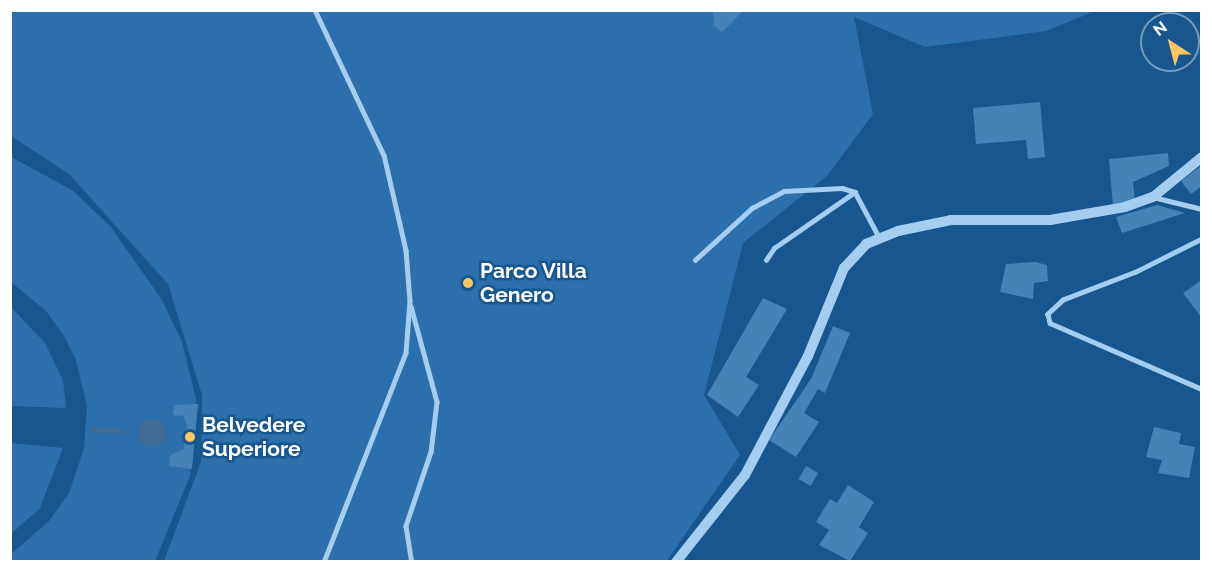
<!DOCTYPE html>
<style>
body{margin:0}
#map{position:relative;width:1212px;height:572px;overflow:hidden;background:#18568f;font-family:Raleway,sans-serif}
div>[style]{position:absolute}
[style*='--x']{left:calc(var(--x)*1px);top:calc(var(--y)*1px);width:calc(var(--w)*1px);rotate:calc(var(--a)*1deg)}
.green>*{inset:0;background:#2b70ad}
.water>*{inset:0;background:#406c95}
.round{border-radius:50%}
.stream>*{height:5px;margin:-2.5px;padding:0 2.5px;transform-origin:2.5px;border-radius:2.5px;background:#406c95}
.building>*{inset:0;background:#4582b8;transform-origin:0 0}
.service>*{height:4.5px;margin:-2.25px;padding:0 2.25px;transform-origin:2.25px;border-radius:2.25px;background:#a5cdef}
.tertiary>*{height:10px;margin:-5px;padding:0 5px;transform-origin:5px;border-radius:5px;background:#a5cdef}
.dots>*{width:16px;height:16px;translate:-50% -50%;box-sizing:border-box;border:3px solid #18568f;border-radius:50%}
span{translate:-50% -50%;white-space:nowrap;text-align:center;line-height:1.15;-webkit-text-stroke:5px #18568f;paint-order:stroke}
.poi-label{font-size:21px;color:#fff;font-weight:700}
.left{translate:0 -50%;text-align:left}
.frame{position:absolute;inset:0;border:12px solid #fff;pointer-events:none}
.north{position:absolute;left:1140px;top:12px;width:60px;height:60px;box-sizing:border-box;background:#18568f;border:2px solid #749abc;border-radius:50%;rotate:324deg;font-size:16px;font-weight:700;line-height:24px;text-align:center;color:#fff}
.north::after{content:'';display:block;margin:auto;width:21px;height:27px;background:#ffc563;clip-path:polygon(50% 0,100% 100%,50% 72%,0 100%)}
</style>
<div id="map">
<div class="green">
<i style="clip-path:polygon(10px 11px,1095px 11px,1046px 31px,925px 47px,854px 17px,873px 114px,827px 176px,743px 243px,704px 395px,740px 455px,666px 562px,164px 561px,201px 462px,202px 395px,168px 284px,69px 174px,11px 136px)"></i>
<i style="clip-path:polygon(11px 157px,72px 190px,110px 226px,162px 300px,182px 342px,196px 399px,190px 476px,155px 561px,11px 562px,11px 554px,49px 521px,69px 493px,84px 448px,87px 406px,76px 360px,64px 336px,46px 311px,11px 282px)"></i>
<i style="clip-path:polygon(11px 307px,45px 343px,63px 380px,66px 408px,11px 406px)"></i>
<i style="clip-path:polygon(12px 443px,63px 448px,40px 508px,11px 534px)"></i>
</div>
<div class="water">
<i class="round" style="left:138px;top:419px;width:28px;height:28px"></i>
</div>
<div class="stream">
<i style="--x:92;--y:429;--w:29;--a:4"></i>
</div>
<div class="building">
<i style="clip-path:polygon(713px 10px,738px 10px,741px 13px,722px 32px,714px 26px)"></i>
<i style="clip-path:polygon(1040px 102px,1045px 157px,1028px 159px,1026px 140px,976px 144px,973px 108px)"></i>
<i style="clip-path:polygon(1168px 153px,1169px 166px,1133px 182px,1135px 200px,1113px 206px,1109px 159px)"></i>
<i style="clip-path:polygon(1202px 165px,1202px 186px,1191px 194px,1181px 181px)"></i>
<i style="clip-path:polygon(1157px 205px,1185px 213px,1122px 233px,1116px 217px)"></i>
<i style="clip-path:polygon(1035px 262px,1047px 265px,1048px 281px,1034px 283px,1033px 299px,1000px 292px,1006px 264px)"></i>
<i style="clip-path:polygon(1202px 280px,1202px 318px,1183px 293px)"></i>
<i style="clip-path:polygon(763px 298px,787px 309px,746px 377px,759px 385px,738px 417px,707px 395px)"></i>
<i style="clip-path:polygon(833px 326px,850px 333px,825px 393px,818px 389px,804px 413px,819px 422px,796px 457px,769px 440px,811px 379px)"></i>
<i style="clip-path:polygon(198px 404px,192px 469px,169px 466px,170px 455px,184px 449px,187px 425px,183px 416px,173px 415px,174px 405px)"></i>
<i style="clip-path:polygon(1154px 427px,1181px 433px,1179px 444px,1195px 447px,1189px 478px,1158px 473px,1162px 460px,1146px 457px)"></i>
<i style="left:806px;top:466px;width:14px;height:15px;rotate:30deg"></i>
<i style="clip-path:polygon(848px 485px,874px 502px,859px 527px,868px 533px,850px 561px,819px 545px,829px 530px,816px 522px,830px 499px,837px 503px)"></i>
</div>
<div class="service">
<i style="--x:315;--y:10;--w:161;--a:64.6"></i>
<i style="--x:384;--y:155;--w:98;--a:77"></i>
<i style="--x:406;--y:250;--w:51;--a:85.5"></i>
<i style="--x:410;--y:301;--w:52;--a:94.4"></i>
<i style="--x:406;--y:353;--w:225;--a:111.4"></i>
<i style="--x:1153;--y:197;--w:50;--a:13.8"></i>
<i style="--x:1202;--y:239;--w:74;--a:153.4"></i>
<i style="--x:1136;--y:272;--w:78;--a:159"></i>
<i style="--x:1063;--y:300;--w:21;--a:137"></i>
<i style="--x:1048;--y:314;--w:9;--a:77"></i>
<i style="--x:1050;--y:323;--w:166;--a:23.5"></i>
<i style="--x:695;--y:260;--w:77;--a:-42.4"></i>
<i style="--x:752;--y:208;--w:36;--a:-28"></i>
<i style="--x:784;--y:191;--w:58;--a:-3"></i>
<i style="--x:842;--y:188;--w:14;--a:17"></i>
<i style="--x:855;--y:192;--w:51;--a:61.9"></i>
<i style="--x:766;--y:260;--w:14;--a:-56"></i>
<i style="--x:774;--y:248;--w:98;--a:-34.7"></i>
<i style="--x:411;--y:306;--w:99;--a:74.8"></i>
<i style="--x:437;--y:402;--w:50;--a:96.8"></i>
<i style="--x:431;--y:452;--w:78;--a:108.7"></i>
<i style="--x:406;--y:526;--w:36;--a:81"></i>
</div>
<div class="tertiary">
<i style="--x:676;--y:562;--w:111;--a:-51.6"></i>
<i style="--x:745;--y:475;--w:135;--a:-62.1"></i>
<i style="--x:808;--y:356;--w:95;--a:-67.8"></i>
<i style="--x:844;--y:268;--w:33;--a:-47"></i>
<i style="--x:866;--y:244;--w:35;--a:-22"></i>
<i style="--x:898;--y:231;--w:54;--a:-11.7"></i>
<i style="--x:951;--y:220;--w:99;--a:0"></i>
<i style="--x:1050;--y:220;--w:76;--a:-9.8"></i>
<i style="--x:1125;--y:207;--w:30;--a:-20"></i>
<i style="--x:1153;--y:197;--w:63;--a:-39.2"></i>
</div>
<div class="dots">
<i style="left:468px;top:283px;background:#ffc563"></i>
<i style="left:190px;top:437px;background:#ffc563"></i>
</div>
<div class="poi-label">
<span class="left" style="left:480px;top:283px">Parco Villa<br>Genero</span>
<span class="left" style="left:202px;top:437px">Belvedere<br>Superiore</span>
</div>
<div class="frame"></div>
<div class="north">N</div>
</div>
